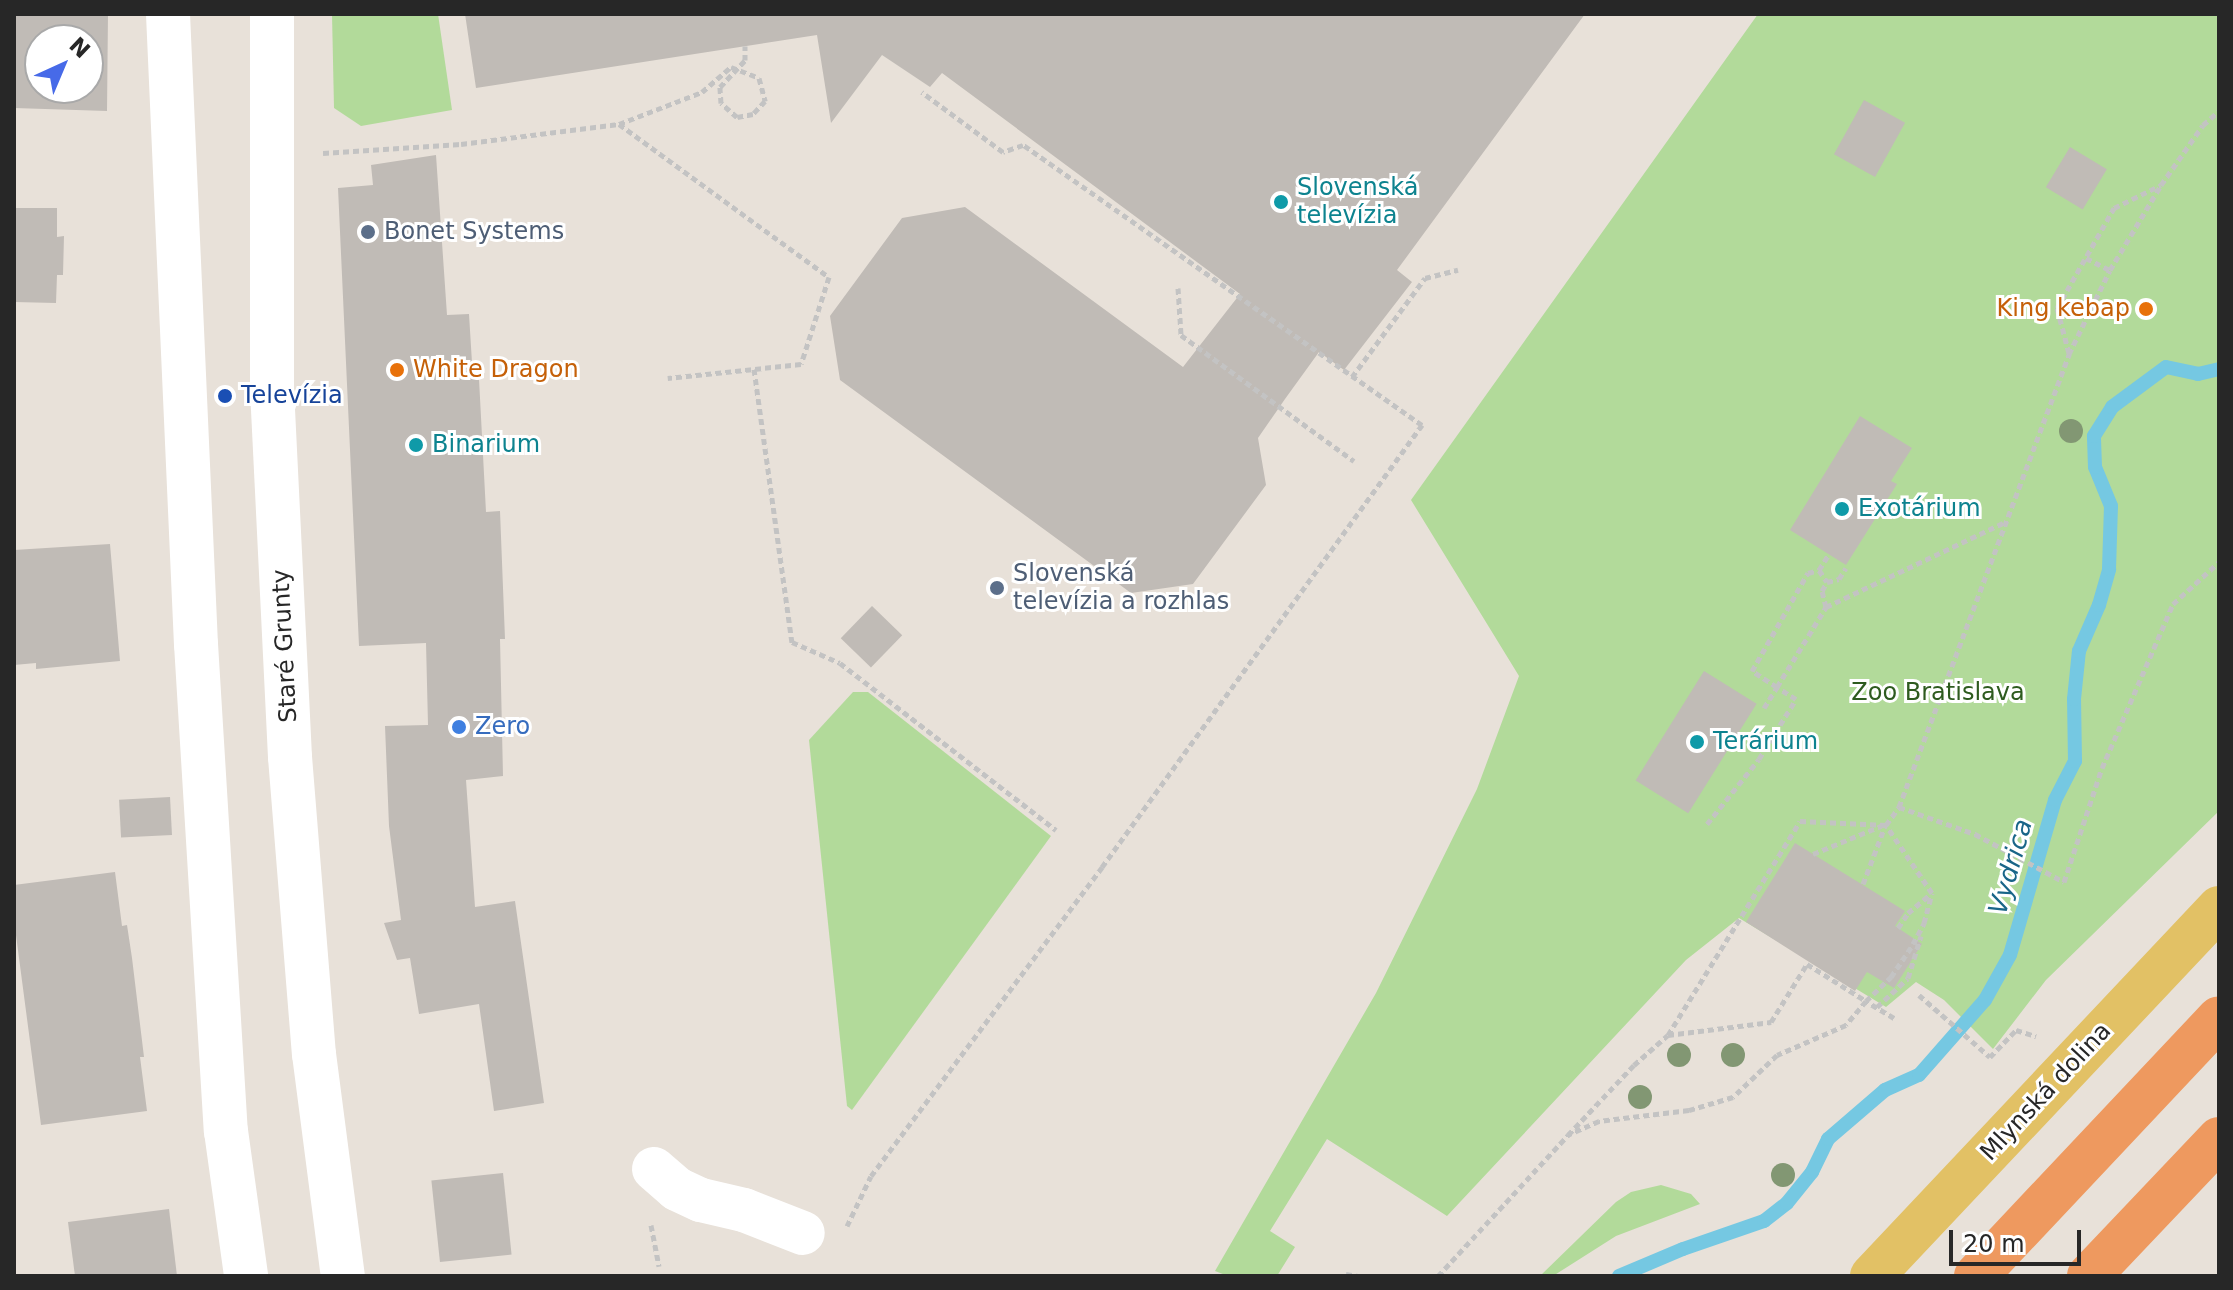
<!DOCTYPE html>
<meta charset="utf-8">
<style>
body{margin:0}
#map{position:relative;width:2233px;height:1290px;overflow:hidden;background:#e8e1d9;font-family:"DejaVu Sans",sans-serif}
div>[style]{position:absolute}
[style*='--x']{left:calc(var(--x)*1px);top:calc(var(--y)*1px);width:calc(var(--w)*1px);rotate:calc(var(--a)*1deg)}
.green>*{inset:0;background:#b2da9a}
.stream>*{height:14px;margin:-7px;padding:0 7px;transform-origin:7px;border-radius:7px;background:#75c8e2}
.building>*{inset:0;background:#c0bbb6;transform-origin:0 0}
.path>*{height:5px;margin-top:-2.5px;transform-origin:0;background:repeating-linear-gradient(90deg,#c3c3c3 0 6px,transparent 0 10px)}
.minor>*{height:44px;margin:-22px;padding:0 22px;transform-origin:22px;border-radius:22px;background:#fff}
.major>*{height:44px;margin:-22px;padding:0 22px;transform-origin:22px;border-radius:22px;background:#e2c165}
.highway>*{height:44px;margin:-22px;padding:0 22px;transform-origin:22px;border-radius:22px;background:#ee995f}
.trees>*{width:24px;height:24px;margin:-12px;border-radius:50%;background:#829773}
.dots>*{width:22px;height:22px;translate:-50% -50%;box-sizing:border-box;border:4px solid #fff;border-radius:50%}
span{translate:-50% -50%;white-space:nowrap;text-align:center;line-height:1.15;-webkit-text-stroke:6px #fff;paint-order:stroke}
.culture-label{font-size:24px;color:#0d838f}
.left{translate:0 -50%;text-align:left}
.service-label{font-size:24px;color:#4e5e75}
.food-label{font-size:24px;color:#c56008}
.right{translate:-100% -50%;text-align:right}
.transit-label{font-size:24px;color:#164399}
.street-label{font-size:24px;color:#272727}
.park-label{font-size:24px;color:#2e5b1f}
.shop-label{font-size:24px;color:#366cbe}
.water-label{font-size:26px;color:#196588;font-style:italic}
.frame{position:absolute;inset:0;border:16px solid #272727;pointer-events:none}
.north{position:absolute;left:24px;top:24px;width:80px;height:80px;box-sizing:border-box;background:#fff;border:2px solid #a9a9a9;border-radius:50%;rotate:44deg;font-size:22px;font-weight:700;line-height:32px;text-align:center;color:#272727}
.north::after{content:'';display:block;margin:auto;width:28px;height:36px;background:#476ae8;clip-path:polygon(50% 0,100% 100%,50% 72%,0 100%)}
.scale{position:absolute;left:1949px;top:1230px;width:132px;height:36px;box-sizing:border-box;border:4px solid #272727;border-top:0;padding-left:10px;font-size:24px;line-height:28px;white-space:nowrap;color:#272727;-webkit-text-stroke:6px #fff;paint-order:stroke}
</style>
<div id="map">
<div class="green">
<i style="clip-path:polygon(332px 14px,438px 14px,452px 110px,361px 126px,334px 108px)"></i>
<i style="clip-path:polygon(1758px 14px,2219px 14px,2219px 811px,2046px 980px,1993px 1049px,1944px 1000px,1916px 982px,1886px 1007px,1739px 918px,1686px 960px,1447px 1216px,1327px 1139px,1270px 1231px,1295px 1247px,1277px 1276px,1228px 1276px,1215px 1271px,1376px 993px,1477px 789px,1519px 676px,1411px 500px)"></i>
<i style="clip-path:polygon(853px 692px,868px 692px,1051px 836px,852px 1110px,847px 1106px,809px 740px)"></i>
<i style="clip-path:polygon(1661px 1185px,1691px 1194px,1700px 1204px,1616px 1236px,1553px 1276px,1540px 1276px,1616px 1202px,1631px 1192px)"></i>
</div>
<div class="stream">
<i style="--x:1619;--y:1276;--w:69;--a:-22.9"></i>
<i style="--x:1683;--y:1249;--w:86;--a:-19.1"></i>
<i style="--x:1764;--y:1221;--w:29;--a:-38"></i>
<i style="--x:1787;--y:1203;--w:40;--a:-51"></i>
<i style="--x:1812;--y:1172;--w:37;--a:-64"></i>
<i style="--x:1828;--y:1139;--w:75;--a:-40.7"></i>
<i style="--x:1885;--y:1090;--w:37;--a:-24"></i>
<i style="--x:1919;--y:1075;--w:100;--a:-48.7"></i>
<i style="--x:1985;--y:1000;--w:51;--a:-60.9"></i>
<i style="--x:2010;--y:955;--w:161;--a:-73.8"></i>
<i style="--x:2055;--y:800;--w:44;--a:-62.9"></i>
<i style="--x:2075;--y:761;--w:62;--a:-90.9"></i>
<i style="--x:2074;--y:699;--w:48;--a:-84.1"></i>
<i style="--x:2079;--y:651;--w:50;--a:-66.5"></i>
<i style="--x:2099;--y:605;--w:37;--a:-74"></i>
<i style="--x:2109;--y:569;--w:63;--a:-88.2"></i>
<i style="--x:2111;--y:506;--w:42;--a:-112.3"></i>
<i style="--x:2095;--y:467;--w:31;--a:-92"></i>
<i style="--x:2094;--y:436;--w:34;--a:-58"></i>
<i style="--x:2112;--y:407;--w:67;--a:-36.5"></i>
<i style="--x:2166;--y:367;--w:33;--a:12"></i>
<i style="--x:2198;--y:374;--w:22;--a:-13"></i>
</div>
<div class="building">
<i style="clip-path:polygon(evenodd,14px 14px,108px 14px,107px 111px,14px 108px,14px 14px,40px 40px,88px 40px,88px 88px,40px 88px,40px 40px)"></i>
<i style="clip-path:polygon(465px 14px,1585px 14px,1397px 270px,1412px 282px,1344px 370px,1319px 352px,1285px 399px,1258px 438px,1266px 485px,1193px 584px,1131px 593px,840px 380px,830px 316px,902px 218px,965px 207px,1183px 367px,1240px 294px,942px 73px,930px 87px,882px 55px,831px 123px,817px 35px,476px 88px)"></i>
<i style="left:1864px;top:100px;width:47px;height:62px;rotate:29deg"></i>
<i style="left:2070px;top:147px;width:43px;height:47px;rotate:31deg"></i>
<i style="clip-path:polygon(436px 155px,447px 315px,469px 314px,473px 379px,479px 379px,486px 512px,500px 511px,505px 639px,500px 639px,503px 776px,466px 780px,475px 907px,515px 901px,544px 1103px,494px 1111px,479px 1004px,419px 1014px,410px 958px,397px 960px,384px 923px,401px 920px,389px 826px,385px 726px,428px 725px,426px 643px,359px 646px,338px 188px,373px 185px,371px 165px)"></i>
<i style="clip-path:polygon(14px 208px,57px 208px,57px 237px,64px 236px,63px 275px,57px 275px,56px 303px,14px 302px)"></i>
<i style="clip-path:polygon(1860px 416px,1912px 448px,1891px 481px,1897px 484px,1846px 565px,1790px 530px)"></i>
<i style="clip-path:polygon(110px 544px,120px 661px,36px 669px,36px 663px,14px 665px,14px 550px)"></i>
<i style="left:872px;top:606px;width:42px;height:45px;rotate:44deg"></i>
<i style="left:1704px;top:671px;width:62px;height:129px;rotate:32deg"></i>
<i style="left:170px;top:797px;width:38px;height:51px;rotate:87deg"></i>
<i style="clip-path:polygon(1795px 843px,1905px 911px,1895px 926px,1922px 944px,1894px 988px,1867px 972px,1855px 991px,1746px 922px)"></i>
<i style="clip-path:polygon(115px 872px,122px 926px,127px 925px,132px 958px,144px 1057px,140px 1057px,147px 1111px,41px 1125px,14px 920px,14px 885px)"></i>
<i style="left:503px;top:1173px;width:82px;height:72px;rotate:84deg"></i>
<i style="clip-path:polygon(169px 1209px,177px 1276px,75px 1276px,68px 1222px)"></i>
</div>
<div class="path">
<i style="--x:619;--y:124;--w:89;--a:-21.1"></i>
<i style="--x:702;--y:92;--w:38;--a:-41"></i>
<i style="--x:731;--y:67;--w:30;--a:21"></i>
<i style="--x:759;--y:78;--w:24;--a:75"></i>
<i style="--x:765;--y:101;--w:18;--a:133"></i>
<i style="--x:753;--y:114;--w:16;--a:169"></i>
<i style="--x:737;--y:117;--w:21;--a:-139"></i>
<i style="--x:721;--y:103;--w:16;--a:-94"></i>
<i style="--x:720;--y:87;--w:37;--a:-47"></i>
<i style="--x:745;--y:60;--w:14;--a:-90"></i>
<i style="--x:323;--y:153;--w:138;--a:-3.7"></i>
<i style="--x:461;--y:144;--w:159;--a:-7.2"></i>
<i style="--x:619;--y:124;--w:260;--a:36.1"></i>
<i style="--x:829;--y:277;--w:91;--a:107.8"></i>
<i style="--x:801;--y:364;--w:134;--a:174"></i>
<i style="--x:2086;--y:258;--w:27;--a:27"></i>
<i style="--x:1178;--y:288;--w:47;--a:86.3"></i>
<i style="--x:1181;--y:335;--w:214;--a:36.1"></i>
<i style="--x:2069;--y:353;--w:47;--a:-104.9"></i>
<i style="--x:2057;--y:308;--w:115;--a:-60.3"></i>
<i style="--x:2114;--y:208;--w:52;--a:-26.1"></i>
<i style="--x:754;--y:369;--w:276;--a:82.1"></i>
<i style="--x:792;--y:642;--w:52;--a:23.6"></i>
<i style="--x:840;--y:663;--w:273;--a:37.7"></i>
<i style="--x:1352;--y:377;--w:123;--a:-53.6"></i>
<i style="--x:1425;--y:278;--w:34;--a:-14"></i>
<i style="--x:1819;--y:570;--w:14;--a:56"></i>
<i style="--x:1827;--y:582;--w:12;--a:-14"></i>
<i style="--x:1839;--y:579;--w:13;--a:-58"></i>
<i style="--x:1826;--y:607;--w:16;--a:-104"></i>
<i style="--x:1822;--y:591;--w:10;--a:-61"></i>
<i style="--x:1764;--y:708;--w:25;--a:-58"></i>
<i style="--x:1777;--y:687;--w:30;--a:-147"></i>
<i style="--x:1752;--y:671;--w:113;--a:-60.3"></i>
<i style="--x:1808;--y:573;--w:11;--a:-15"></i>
<i style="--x:1819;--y:570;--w:19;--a:-58"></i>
<i style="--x:1899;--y:807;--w:81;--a:19.6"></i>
<i style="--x:1975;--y:834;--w:101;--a:28.3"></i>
<i style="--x:2064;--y:882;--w:120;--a:-71.6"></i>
<i style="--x:2102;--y:768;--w:179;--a:-66.6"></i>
<i style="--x:2173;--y:604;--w:62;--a:-42.4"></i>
<i style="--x:1707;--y:824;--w:83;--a:-51.3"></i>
<i style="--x:1759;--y:759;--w:70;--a:-58.3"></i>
<i style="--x:1796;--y:699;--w:22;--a:-148"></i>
<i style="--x:1777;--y:687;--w:94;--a:-58.5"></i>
<i style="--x:1826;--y:607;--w:196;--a:-25.4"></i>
<i style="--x:1813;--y:854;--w:74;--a:-22.4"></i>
<i style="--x:1863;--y:884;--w:62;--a:-69.2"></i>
<i style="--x:1898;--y:928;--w:18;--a:-56"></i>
<i style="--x:1908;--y:913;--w:30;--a:-40"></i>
<i style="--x:1919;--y:995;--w:94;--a:41.1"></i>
<i style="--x:1990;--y:1057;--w:37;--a:-46"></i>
<i style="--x:2016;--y:1030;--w:21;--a:17"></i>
<i style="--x:1877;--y:1007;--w:42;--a:-43.1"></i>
<i style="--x:1908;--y:978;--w:44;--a:-72.8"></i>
<i style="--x:1894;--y:1018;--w:33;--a:-149"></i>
<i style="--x:1866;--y:1001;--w:35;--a:-44"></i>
<i style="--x:1891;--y:977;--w:40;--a:-56"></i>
<i style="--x:1913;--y:944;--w:24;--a:-62"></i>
<i style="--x:1924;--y:923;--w:31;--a:-75"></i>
<i style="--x:1932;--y:893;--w:82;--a:-124.1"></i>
<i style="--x:1886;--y:825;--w:22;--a:-54"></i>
<i style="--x:1899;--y:807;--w:484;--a:-69.4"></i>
<i style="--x:2069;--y:354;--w:93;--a:-64"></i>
<i style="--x:2110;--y:270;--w:99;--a:-59"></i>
<i style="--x:2161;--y:185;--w:73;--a:-55"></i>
<i style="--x:2203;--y:125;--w:21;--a:-41"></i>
<i style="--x:1668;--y:1035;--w:251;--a:-58.3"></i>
<i style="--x:1800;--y:821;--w:86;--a:2.7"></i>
<i style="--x:651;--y:1225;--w:42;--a:79"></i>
<i style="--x:847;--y:1226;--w:55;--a:-64.4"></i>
<i style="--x:871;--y:1176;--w:386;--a:-53.2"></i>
<i style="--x:1102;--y:867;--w:546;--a:-54.1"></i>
<i style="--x:1422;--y:425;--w:487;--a:-144.9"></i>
<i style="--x:1023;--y:145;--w:21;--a:161"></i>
<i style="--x:1003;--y:152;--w:101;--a:-143.5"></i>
<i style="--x:1346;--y:1274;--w:12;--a:9"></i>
<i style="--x:1438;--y:1276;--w:192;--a:-47.3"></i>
<i style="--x:1568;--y:1135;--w:96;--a:-46.7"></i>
<i style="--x:1634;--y:1065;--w:45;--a:-41.4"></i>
<i style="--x:1668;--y:1035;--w:104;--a:-7.2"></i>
<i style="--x:1771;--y:1022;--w:68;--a:-58.2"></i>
<i style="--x:1807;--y:964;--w:70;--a:32.1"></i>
<i style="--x:1866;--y:1001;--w:31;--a:130"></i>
<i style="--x:1846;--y:1025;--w:75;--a:156.5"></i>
<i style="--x:1777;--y:1055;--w:61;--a:136.3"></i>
<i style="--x:1733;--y:1097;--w:46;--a:163.5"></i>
<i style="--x:1689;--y:1110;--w:91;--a:173"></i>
<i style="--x:1599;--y:1121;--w:34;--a:156"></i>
</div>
<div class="minor">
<i style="--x:168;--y:14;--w:631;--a:87.46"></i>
<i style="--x:196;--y:644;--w:488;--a:86.5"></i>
<i style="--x:226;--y:1131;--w:146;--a:82.1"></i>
<i style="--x:272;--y:14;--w:375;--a:90"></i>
<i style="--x:272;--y:389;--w:368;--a:87.2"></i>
<i style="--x:290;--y:757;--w:298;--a:85.4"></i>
<i style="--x:314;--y:1054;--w:224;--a:82.6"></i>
<i style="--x:654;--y:1169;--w:30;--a:41"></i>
<i style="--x:677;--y:1189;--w:26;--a:25"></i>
<i style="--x:701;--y:1200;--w:44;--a:13.1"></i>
<i style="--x:744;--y:1210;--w:63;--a:21.3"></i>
</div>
<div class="major">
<i style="--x:1872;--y:1276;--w:506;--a:-46.68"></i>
</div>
<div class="highway">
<i style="--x:1976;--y:1276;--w:354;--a:-46.7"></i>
<i style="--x:2089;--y:1276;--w:189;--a:-46.5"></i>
</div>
<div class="trees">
<i style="left:2071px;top:431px"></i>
<i style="left:1679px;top:1055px"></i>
<i style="left:1733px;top:1055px"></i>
<i style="left:1640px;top:1097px"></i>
<i style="left:1783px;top:1175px"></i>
</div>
<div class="dots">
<i style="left:1281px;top:202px;background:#0f9aa8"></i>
<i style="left:368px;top:232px;background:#5c6f8a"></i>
<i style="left:2146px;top:309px;background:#e8710a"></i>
<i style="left:397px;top:370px;background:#e8710a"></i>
<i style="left:225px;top:396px;background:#1a4fb4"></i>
<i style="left:416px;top:445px;background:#0f9aa8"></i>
<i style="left:1842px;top:509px;background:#0f9aa8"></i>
<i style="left:997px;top:588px;background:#5c6f8a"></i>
<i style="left:459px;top:727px;background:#3f7fe0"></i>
<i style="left:1697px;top:742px;background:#0f9aa8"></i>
</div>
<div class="culture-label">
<span class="left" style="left:1297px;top:202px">Slovenská<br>televízia</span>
<span class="left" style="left:432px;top:445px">Binarium</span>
<span class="left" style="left:1858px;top:509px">Exotárium</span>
<span class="left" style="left:1713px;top:742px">Terárium</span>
</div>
<div class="service-label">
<span class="left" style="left:384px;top:232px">Bonet Systems</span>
<span class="left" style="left:1013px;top:588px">Slovenská<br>televízia a rozhlas</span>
</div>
<div class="food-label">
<span class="right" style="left:2130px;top:309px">King kebap</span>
<span class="left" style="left:413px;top:370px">White Dragon</span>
</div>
<div class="transit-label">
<span class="left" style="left:241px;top:396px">Televízia</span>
</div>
<div class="street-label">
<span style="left:285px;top:646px;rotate:-93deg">Staré Grunty</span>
<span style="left:2046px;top:1092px;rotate:-47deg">Mlynská dolina</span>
</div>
<div class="park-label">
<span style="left:1938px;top:693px">Zoo Bratislava</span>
</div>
<div class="shop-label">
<span class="left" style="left:475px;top:727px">Zero</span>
</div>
<div class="water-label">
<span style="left:2011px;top:867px;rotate:-74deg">Vydrica</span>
</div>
<div class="frame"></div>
<div class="north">N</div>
<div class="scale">20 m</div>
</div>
